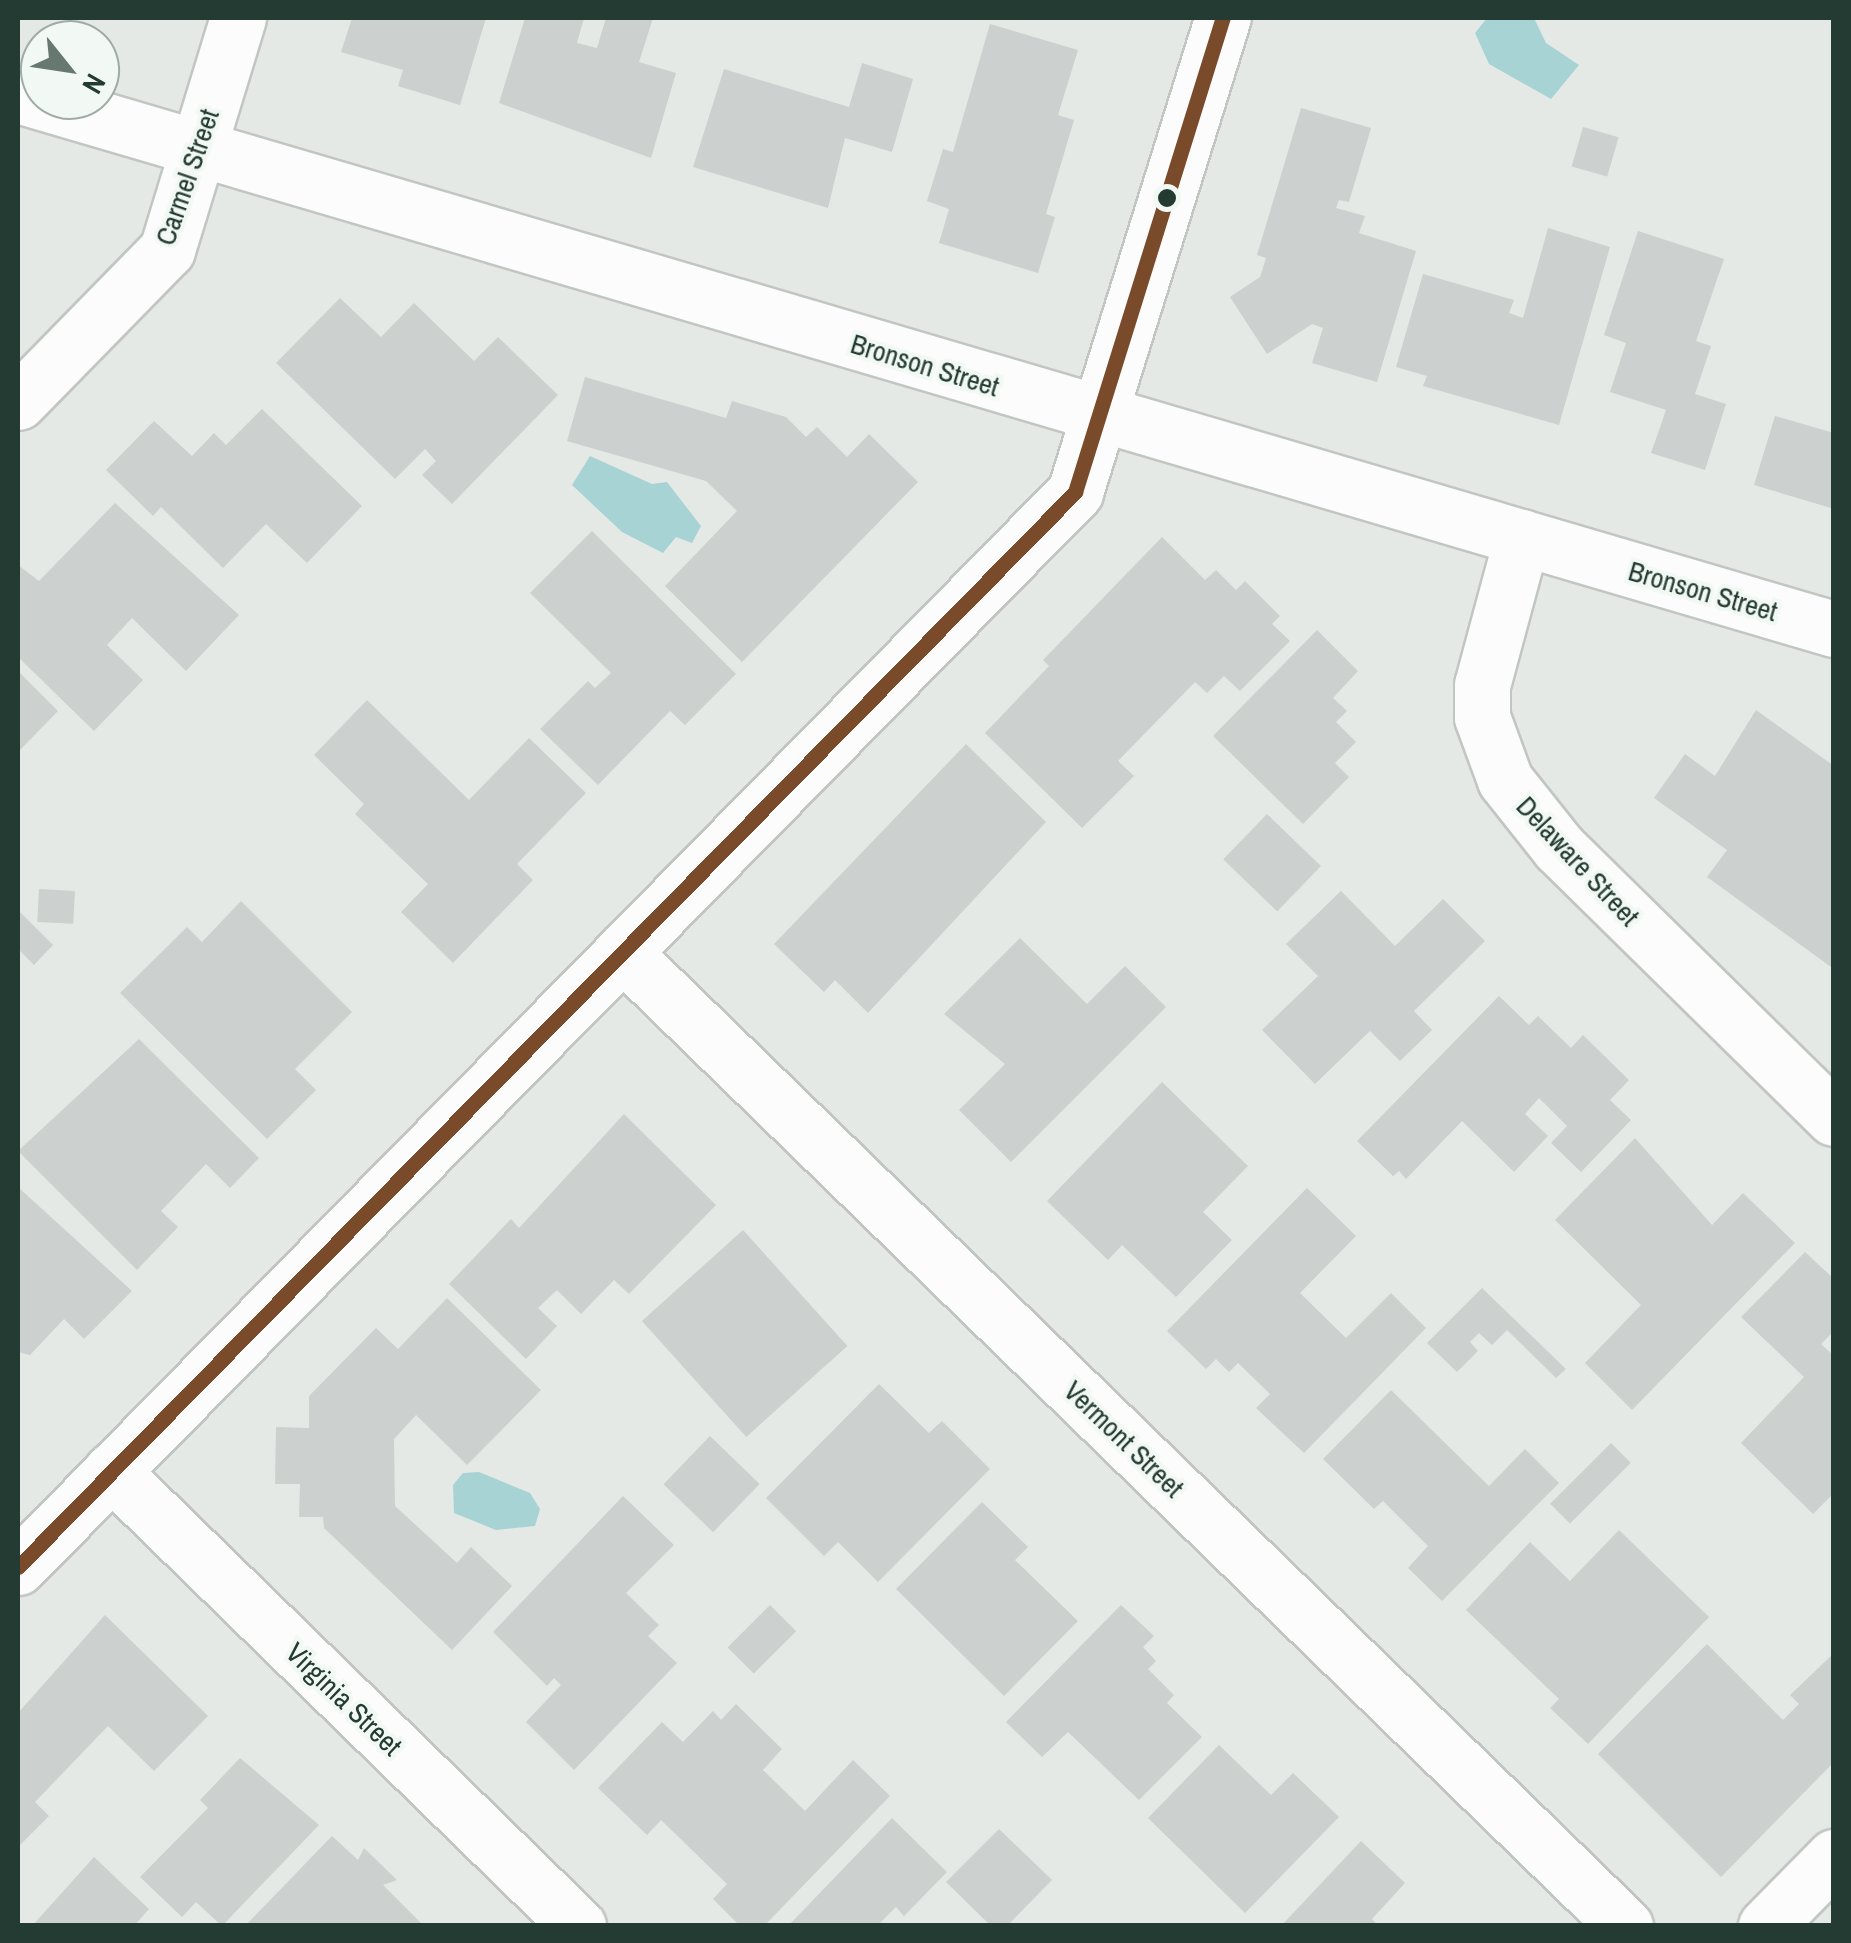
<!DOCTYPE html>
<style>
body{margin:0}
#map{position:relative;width:1851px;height:1943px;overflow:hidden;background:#e4e9e6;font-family:"Archivo Narrow",sans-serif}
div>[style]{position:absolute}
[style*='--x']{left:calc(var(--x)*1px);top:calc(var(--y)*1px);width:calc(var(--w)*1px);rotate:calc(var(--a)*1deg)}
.water>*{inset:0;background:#a8d3d4}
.building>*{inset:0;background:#ccd0ce;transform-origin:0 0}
.roads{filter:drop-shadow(2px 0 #c1c6c3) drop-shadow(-2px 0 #c1c6c3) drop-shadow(0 2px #c1c6c3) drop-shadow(0 -2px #c1c6c3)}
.minor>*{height:55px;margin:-27.5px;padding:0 27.5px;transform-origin:27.5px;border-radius:27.5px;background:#fbfcfb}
.tertiary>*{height:55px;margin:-27.5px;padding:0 27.5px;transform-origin:27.5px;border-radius:27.5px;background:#fbfcfb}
.bus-1>*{height:15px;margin:-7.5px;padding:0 7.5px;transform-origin:7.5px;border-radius:7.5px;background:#7a4b2a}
.dots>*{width:28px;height:28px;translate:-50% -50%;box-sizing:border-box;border:5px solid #f2f8f4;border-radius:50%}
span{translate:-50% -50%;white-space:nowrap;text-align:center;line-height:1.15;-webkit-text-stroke:8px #f2f8f4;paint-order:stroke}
.street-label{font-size:28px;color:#233b32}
.frame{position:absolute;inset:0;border:20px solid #233b32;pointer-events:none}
.north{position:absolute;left:20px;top:20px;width:100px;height:100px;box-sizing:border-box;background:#f2f8f4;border:2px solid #9faca6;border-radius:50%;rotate:120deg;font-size:28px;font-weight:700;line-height:40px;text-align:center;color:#233b32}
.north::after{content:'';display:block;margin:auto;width:35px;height:45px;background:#677871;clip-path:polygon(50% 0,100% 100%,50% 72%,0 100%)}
</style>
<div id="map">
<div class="water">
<i style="clip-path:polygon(1487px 18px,1534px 18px,1546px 43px,1579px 65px,1551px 99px,1489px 64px,1475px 33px)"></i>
<i style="clip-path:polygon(590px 456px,652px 484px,667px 482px,701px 526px,692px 543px,676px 537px,663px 553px,622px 532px,572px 485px)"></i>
<i style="clip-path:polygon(479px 1472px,530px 1493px,540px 1509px,535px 1526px,496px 1530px,454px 1513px,453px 1485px,463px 1473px)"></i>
</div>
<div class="building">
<i style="clip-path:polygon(352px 18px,486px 18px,460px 105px,398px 86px,403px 70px,341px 52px)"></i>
<i style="clip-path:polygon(525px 18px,584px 18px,577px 43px,597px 48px,606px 18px,653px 18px,639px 62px,676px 73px,651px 158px,499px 103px)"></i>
<i style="clip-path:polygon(990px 24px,1078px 50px,1058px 115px,1074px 120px,1046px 214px,1055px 217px,1038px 273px,939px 243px,949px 209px,927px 201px,943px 149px,953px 152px)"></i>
<i style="clip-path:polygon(862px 63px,913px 79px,892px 152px,845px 138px,828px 208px,693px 167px,724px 69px,849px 107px)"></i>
<i style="clip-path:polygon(1301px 108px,1371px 128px,1349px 202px,1339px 200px,1336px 208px,1365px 216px,1359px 233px,1416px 251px,1377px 382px,1312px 363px,1323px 328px,1312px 324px,1267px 354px,1230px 297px,1260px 277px,1266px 258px,1257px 255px)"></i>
<i style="left:1583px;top:127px;width:37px;height:41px;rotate:16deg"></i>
<i style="clip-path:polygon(1548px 228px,1610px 247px,1559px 425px,1423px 386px,1427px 376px,1396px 367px,1423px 274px,1514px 300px,1509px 313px,1523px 318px)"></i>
<i style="clip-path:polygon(1638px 231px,1724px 259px,1696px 341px,1711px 346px,1695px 394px,1726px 404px,1705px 470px,1651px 453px,1666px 410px,1610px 392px,1626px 343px,1604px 335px)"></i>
<i style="clip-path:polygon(340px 298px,381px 337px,414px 303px,474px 361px,498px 337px,558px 395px,452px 504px,422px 475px,436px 461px,425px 449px,395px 479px,276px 363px)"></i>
<i style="clip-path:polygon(585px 377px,726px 418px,732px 401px,786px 417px,806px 437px,817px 427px,847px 457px,869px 434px,918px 482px,742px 662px,665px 586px,737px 511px,706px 481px,567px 441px)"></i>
<i style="clip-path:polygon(262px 409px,362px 506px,307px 563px,266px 524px,223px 568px,161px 507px,153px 516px,106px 470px,154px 421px,192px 456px,214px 433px,226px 445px)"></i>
<i style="clip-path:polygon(1775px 416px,1834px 433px,1831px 508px,1754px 485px)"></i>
<i style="clip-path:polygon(115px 503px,239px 615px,186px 671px,132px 618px,107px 645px,143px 680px,94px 731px,18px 657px,18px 565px,39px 581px)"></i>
<i style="clip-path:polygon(592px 531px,736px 674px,685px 725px,670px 711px,598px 785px,540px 729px,588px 681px,595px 688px,611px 673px,530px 593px)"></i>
<i style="clip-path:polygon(1162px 537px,1205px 580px,1216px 570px,1236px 590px,1245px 581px,1280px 616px,1272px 624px,1290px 641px,1240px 691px,1224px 676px,1207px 693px,1195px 682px,1118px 761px,1134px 776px,1082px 828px,985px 733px,1049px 666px,1043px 660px)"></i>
<i style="clip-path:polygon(1317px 630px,1358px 671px,1333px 698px,1347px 711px,1336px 722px,1356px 742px,1335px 763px,1349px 777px,1303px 824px,1213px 736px)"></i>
<i style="clip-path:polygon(18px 671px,58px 711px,18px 752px)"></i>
<i style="clip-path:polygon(367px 700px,469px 800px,529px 738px,586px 793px,517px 864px,533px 880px,453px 963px,401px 912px,428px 884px,355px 814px,364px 804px,314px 755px)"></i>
<i style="clip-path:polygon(1756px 710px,1834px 766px,1831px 967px,1707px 877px,1727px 850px,1654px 798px,1685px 754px,1715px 776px)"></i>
<i style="clip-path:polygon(966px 744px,1046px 822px,868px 1013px,835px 980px,824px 992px,774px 944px)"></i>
<i style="left:1267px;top:814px;width:75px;height:63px;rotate:44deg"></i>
<i style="left:39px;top:889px;width:36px;height:33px;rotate:3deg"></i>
<i style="clip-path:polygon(1341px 891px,1395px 946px,1443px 899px,1485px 941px,1414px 1011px,1432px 1030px,1400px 1061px,1370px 1031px,1315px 1084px,1262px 1030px,1318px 976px,1286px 944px)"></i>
<i style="clip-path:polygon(241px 901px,352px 1012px,295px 1069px,316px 1090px,267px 1139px,120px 993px,187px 927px,202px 942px)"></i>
<i style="clip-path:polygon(18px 910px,53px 945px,34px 965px,18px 949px)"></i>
<i style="clip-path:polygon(1020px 938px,1087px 1004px,1125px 966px,1166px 1007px,1011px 1162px,959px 1110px,1005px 1064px,944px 1014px)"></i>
<i style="clip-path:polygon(1499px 996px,1529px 1025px,1538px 1016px,1571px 1048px,1583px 1035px,1629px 1080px,1610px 1100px,1631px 1120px,1581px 1172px,1551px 1143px,1567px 1126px,1539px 1098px,1525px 1114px,1548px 1136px,1514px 1172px,1462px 1121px,1406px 1179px,1399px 1171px,1393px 1176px,1357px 1141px)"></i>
<i style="clip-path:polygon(139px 1039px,259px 1158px,230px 1188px,206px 1164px,161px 1211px,178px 1227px,137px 1270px,18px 1151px)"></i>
<i style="clip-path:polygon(1162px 1082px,1248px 1166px,1203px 1212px,1232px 1240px,1176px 1297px,1122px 1245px,1108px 1260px,1047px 1201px)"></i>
<i style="clip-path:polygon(624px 1114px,716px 1205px,629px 1294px,614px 1280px,581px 1314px,557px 1290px,538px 1308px,557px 1326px,526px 1359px,449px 1284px,511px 1219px,519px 1228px)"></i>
<i style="clip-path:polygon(1635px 1138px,1712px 1225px,1743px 1193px,1795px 1243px,1632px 1410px,1585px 1363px,1641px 1305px,1555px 1220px)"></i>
<i style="clip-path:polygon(18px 1187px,132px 1291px,84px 1339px,64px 1319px,30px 1355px,18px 1352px)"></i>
<i style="clip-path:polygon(1307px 1188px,1356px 1236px,1300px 1293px,1346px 1338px,1391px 1293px,1426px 1328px,1304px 1453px,1256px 1408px,1270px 1394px,1238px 1363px,1229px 1372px,1216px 1359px,1206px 1369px,1167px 1331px)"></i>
<i style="left:743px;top:1230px;width:156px;height:136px;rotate:48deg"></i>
<i style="clip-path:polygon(1805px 1252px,1834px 1279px,1834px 1331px,1821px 1344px,1834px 1356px,1834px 1493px,1813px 1514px,1741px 1443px,1804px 1377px,1741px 1317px)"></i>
<i style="clip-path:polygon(1482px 1288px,1566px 1369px,1556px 1378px,1507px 1330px,1492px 1345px,1479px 1333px,1470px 1342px,1478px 1351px,1457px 1372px,1427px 1343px)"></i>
<i style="clip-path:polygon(447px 1298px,541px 1390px,467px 1465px,416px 1415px,394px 1439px,395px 1506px,457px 1563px,471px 1547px,512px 1586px,452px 1650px,324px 1528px,323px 1517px,299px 1517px,300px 1484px,275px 1484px,276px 1427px,309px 1428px,309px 1396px,376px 1328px,398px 1349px)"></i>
<i style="clip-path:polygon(879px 1384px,929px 1433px,942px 1421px,990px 1469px,878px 1582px,838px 1542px,824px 1556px,766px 1498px)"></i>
<i style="clip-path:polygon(1391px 1390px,1489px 1486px,1525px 1449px,1559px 1483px,1442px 1601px,1408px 1568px,1428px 1546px,1383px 1501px,1374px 1509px,1323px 1459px)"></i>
<i style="left:710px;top:1436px;width:69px;height:67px;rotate:44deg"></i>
<i style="left:1611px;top:1443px;width:28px;height:86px;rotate:45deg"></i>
<i style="clip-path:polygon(623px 1496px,674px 1545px,626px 1593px,659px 1625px,648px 1636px,677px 1663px,574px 1770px,526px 1722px,561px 1685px,554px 1678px,547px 1686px,493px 1632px)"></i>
<i style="clip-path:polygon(982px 1502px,1028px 1547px,1015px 1560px,1078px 1621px,1004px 1696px,896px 1589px)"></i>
<i style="clip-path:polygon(1619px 1530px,1709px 1617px,1588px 1744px,1550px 1708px,1559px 1699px,1466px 1610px,1530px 1542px,1570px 1581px)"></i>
<i style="left:770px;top:1605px;width:37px;height:60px;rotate:45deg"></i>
<i style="clip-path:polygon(1121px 1605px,1154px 1636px,1143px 1647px,1156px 1661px,1148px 1669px,1174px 1695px,1167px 1703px,1202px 1737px,1139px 1800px,1068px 1732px,1042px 1757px,1006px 1722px)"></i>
<i style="clip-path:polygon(105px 1615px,208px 1716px,154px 1771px,108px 1726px,35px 1802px,49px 1816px,18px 1847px,18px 1713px)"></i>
<i style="clip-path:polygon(1707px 1644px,1783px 1720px,1799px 1704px,1790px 1695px,1834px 1653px,1834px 1762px,1721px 1877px,1598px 1754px)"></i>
<i style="clip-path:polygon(736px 1704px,782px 1749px,763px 1770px,805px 1811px,853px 1760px,890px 1796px,764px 1926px,740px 1926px,713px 1899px,727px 1884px,661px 1820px,647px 1835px,598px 1788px,662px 1722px,683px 1742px,713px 1711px,721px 1720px)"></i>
<i style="clip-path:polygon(1219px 1745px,1271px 1795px,1293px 1773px,1339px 1817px,1245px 1913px,1148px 1818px)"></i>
<i style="clip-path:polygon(240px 1758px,319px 1825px,222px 1926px,196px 1902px,182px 1917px,140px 1877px,208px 1808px,200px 1800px)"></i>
<i style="clip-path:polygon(892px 1818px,947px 1872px,904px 1916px,896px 1907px,877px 1926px,788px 1926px)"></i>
<i style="clip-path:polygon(999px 1829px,1052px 1880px,1007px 1926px,991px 1926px,946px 1882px)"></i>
<i style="clip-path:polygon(332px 1836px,358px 1860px,364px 1848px,397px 1880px,383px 1885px,424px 1926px,245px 1926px)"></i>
<i style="clip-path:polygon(1361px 1841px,1405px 1883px,1372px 1919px,1378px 1926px,1281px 1926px)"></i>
<i style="clip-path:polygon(94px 1857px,149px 1909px,134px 1926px,32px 1926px)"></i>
</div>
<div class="roads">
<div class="minor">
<i style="--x:18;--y:95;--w:1893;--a:16.39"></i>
<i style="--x:18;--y:402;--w:213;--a:-45.6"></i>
<i style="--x:167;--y:250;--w:243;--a:-73"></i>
<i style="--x:1522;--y:537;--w:153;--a:105.1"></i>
<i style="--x:1482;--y:685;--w:32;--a:90"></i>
<i style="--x:1482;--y:717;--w:67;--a:69.9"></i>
<i style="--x:1505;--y:780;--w:87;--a:51.5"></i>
<i style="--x:1559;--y:848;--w:385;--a:44.5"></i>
<i style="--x:622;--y:952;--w:1398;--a:44.16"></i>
<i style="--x:111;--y:1471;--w:652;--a:44.25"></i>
<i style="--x:1766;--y:1926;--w:97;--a:-45.4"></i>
</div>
<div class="tertiary">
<i style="--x:18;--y:1567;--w:1508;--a:-45.48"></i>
<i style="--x:1075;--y:492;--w:497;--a:-72.7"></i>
</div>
</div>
<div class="bus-1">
<i style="--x:18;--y:1567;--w:1508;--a:-45.48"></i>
<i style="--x:1075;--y:492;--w:497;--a:-72.7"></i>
</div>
<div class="dots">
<i style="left:1167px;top:198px;background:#233b32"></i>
</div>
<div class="street-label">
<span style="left:187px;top:177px;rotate:-71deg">Carmel Street</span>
<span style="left:925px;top:365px;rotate:17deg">Bronson Street</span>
<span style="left:1703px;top:591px;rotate:16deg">Bronson Street</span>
<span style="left:1578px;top:861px;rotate:47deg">Delaware Street</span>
<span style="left:1124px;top:1439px;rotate:44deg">Vermont Street</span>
<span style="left:344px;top:1699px;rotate:44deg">Virginia Street</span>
</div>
<div class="frame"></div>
<div class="north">N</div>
</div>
